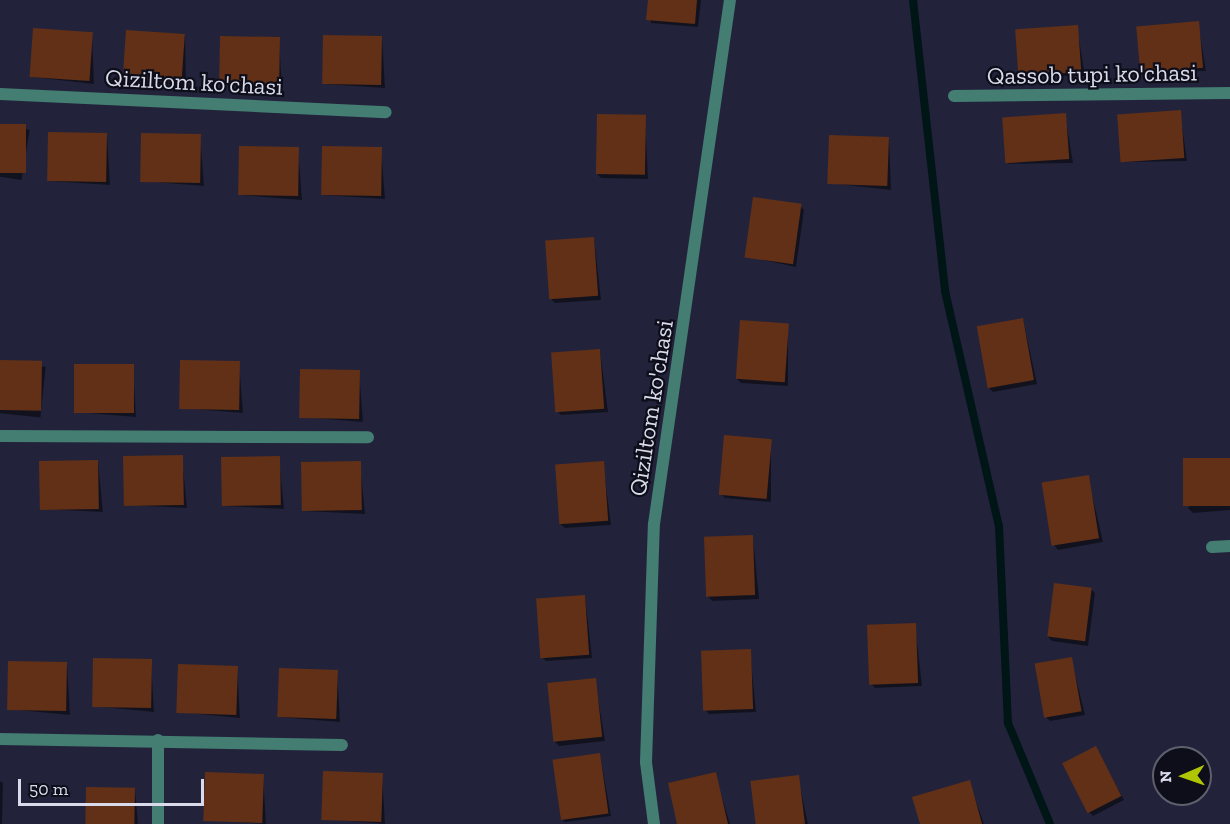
<!DOCTYPE html>
<style>
body{margin:0}
#map{position:relative;width:1230px;height:824px;overflow:hidden;background:#22233b;font-family:"Zilla Slab",serif}
div>[style]{position:absolute}
[style*='--x']{left:calc(var(--x)*1px);top:calc(var(--y)*1px);width:calc(var(--w)*1px);rotate:calc(var(--a)*1deg)}
.shadow>*{inset:0;background:#0007;transform-origin:0 0}
.stream>*{height:8px;margin:-4px;padding:0 4px;transform-origin:4px;border-radius:4px;background:#001516}
.building>*{inset:0;background:#613017;transform-origin:0 0}
.street>*{height:12px;margin:-6px;padding:0 6px;transform-origin:6px;border-radius:6px;background:#447d71}
span{translate:-50% -50%;white-space:nowrap;text-align:center;line-height:1.15;-webkit-text-stroke:4.5px #0d0e19;paint-order:stroke}
.street-label{font-size:24px;color:#d9dbeb}
.north{position:absolute;left:1152px;top:746px;width:60px;height:60px;box-sizing:border-box;background:#0d0e19;border:2px solid #5f606d;border-radius:50%;rotate:268deg;font-size:16px;font-weight:700;line-height:24px;text-align:center;color:#d9dbeb}
.north::after{content:'';display:block;margin:auto;width:21px;height:27px;background:#b0c503;clip-path:polygon(50% 0,100% 100%,50% 72%,0 100%)}
.scale{position:absolute;left:18px;top:779px;width:186px;height:27px;box-sizing:border-box;border:3px solid #d9dbeb;border-top:0;padding-left:8px;font-size:18px;line-height:21px;white-space:nowrap;color:#d9dbeb;-webkit-text-stroke:4px #0d0e19;paint-order:stroke}
</style>
<div id="map">
<div class="shadow">
<i style="clip-path:polygon(649px 0,701px 0,698px 27px,651px 23px)"></i>
<i style="clip-path:polygon(1198px 22px,1206px 71px,1141px 72px)"></i>
<i style="clip-path:polygon(1077px 27px,1085px 76px,1020px 76px)"></i>
<i style="clip-path:polygon(92px 33px,94px 84px,32px 77px)"></i>
<i style="clip-path:polygon(185px 35px,186px 86px,124px 79px)"></i>
<i style="clip-path:polygon(382px 37px,385px 88px,323px 84px)"></i>
<i style="clip-path:polygon(279px 39px,282px 90px,220px 84px)"></i>
<i style="clip-path:polygon(1180px 112px,1187px 161px,1123px 162px)"></i>
<i style="clip-path:polygon(1065px 114px,1073px 163px,1007px 164px)"></i>
<i style="clip-path:polygon(645px 117px,648px 179px,601px 178px,597px 174px)"></i>
<i style="left:0;top:125px;width:30px;height:51px;rotate:9deg"></i>
<i style="clip-path:polygon(107px 135px,110px 185px,48px 181px)"></i>
<i style="clip-path:polygon(200px 135px,204px 186px,142px 181px)"></i>
<i style="clip-path:polygon(889px 139px,891px 190px,829px 183px)"></i>
<i style="clip-path:polygon(298px 148px,302px 200px,240px 195px)"></i>
<i style="clip-path:polygon(381px 148px,385px 199px,323px 195px)"></i>
<i style="clip-path:polygon(800px 206px,804px 210px,796px 267px,745px 256px)"></i>
<i style="clip-path:polygon(594px 238px,601px 300px,555px 303px,551px 299px)"></i>
<i style="clip-path:polygon(1023px 319px,1037px 384px,993px 392px,989px 388px)"></i>
<i style="clip-path:polygon(788px 325px,788px 386px,741px 383px,737px 379px)"></i>
<i style="clip-path:polygon(600px 351px,608px 412px,561px 415px,557px 411px)"></i>
<i style="left:0;top:362px;width:46px;height:51px;rotate:6deg"></i>
<i style="clip-path:polygon(239px 362px,243px 413px,181px 408px)"></i>
<i style="clip-path:polygon(133px 366px,136px 417px,75px 412px)"></i>
<i style="clip-path:polygon(359px 371px,363px 422px,301px 417px)"></i>
<i style="clip-path:polygon(771px 440px,771px 502px,725px 498px,721px 494px)"></i>
<i style="clip-path:polygon(182px 457px,187px 508px,126px 505px)"></i>
<i style="clip-path:polygon(279px 458px,284px 509px,223px 506px)"></i>
<i style="clip-path:polygon(1230px 460px,1230px 510px,1193px 513px,1188px 508px)"></i>
<i style="clip-path:polygon(98px 462px,103px 512px,41px 509px)"></i>
<i style="clip-path:polygon(360px 463px,365px 514px,304px 511px)"></i>
<i style="clip-path:polygon(603px 463px,611px 525px,565px 528px,560px 524px)"></i>
<i style="clip-path:polygon(1088px 477px,1103px 542px,1058px 550px,1054px 545px)"></i>
<i style="clip-path:polygon(753px 537px,759px 599px,712px 601px,708px 596px)"></i>
<i style="clip-path:polygon(1091px 589px,1095px 593px,1088px 646px,1052px 641px,1048px 637px)"></i>
<i style="clip-path:polygon(585px 596px,592px 658px,546px 661px,542px 657px)"></i>
<i style="clip-path:polygon(915px 624px,922px 686px,875px 688px,871px 684px)"></i>
<i style="clip-path:polygon(750px 651px,756px 712px,709px 714px,705px 710px)"></i>
<i style="clip-path:polygon(1071px 658px,1085px 715px,1050px 721px,1046px 717px)"></i>
<i style="clip-path:polygon(151px 661px,154px 712px,92px 706px)"></i>
<i style="clip-path:polygon(67px 664px,70px 715px,8px 709px)"></i>
<i style="clip-path:polygon(237px 667px,240px 718px,178px 712px)"></i>
<i style="clip-path:polygon(337px 671px,340px 722px,279px 717px)"></i>
<i style="clip-path:polygon(595px 679px,605px 741px,559px 746px,555px 742px)"></i>
<i style="clip-path:polygon(1096px 748px,1124px 800px,1093px 816px,1089px 812px)"></i>
<i style="clip-path:polygon(600px 755px,611px 816px,565px 822px,560px 818px)"></i>
<i style="clip-path:polygon(382px 774px,385px 824px,323px 819px)"></i>
<i style="clip-path:polygon(715px 774px,730px 824px,679px 824px)"></i>
<i style="clip-path:polygon(263px 775px,266px 824px,204px 820px)"></i>
<i style="clip-path:polygon(798px 777px,808px 824px,757px 824px)"></i>
<i style="clip-path:polygon(0 781px,3px 783px,2px 824px,0 824px)"></i>
<i style="clip-path:polygon(969px 782px,984px 824px,922px 824px)"></i>
<i style="clip-path:polygon(135px 790px,138px 824px,87px 824px)"></i>
</div>
<div class="stream">
<i style="--x:913;--y:0;--w:293;--a:83.7"></i>
<i style="--x:945;--y:291;--w:241;--a:77.1"></i>
<i style="--x:999;--y:526;--w:197;--a:87.4"></i>
<i style="--x:1008;--y:723;--w:109;--a:67.4"></i>
</div>
<div class="building">
<i style="clip-path:polygon(648px 0,697px 0,695px 24px,646px 20px)"></i>
<i style="left:1199px;top:21px;width:47px;height:63px;rotate:85deg"></i>
<i style="left:1078px;top:25px;width:47px;height:63px;rotate:86deg"></i>
<i style="left:33px;top:28px;width:60px;height:49px;rotate:4deg"></i>
<i style="left:126px;top:30px;width:59px;height:49px;rotate:4deg"></i>
<i style="left:323px;top:35px;width:59px;height:49px;rotate:1deg"></i>
<i style="left:220px;top:36px;width:60px;height:49px;rotate:1deg"></i>
<i style="left:1181px;top:110px;width:48px;height:64px;rotate:86deg"></i>
<i style="left:1066px;top:113px;width:46px;height:64px;rotate:86deg"></i>
<i style="left:597px;top:114px;width:49px;height:60px;rotate:1deg"></i>
<i style="left:0;top:124px;width:26px;height:49px"></i>
<i style="left:48px;top:132px;width:59px;height:49px;rotate:1deg"></i>
<i style="left:141px;top:133px;width:60px;height:49px;rotate:1deg"></i>
<i style="left:829px;top:135px;width:60px;height:49px;rotate:2deg"></i>
<i style="left:239px;top:146px;width:60px;height:49px;rotate:1deg"></i>
<i style="left:322px;top:146px;width:60px;height:49px;rotate:1deg"></i>
<i style="left:753px;top:197px;width:49px;height:61px;rotate:8deg"></i>
<i style="left:594px;top:237px;width:59px;height:49px;rotate:86deg"></i>
<i style="left:1023px;top:318px;width:63px;height:47px;rotate:80deg"></i>
<i style="left:740px;top:320px;width:49px;height:59px;rotate:4deg"></i>
<i style="left:600px;top:349px;width:60px;height:49px;rotate:86deg"></i>
<i style="left:0;top:360px;width:42px;height:50px;rotate:1deg"></i>
<i style="left:180px;top:360px;width:60px;height:49px;rotate:1deg"></i>
<i style="left:74px;top:364px;width:60px;height:49px"></i>
<i style="left:300px;top:369px;width:60px;height:49px;rotate:1deg"></i>
<i style="left:724px;top:435px;width:48px;height:60px;rotate:5deg"></i>
<i style="left:183px;top:455px;width:50px;height:60px;rotate:89deg"></i>
<i style="left:280px;top:456px;width:49px;height:59px;rotate:89deg"></i>
<i style="left:1230px;top:458px;width:48px;height:47px;rotate:90deg"></i>
<i style="left:98px;top:460px;width:49px;height:59px;rotate:89deg"></i>
<i style="left:361px;top:461px;width:49px;height:60px;rotate:89deg"></i>
<i style="left:604px;top:461px;width:60px;height:49px;rotate:86deg"></i>
<i style="left:1089px;top:475px;width:64px;height:48px;rotate:81deg"></i>
<i style="left:753px;top:535px;width:60px;height:49px;rotate:88deg"></i>
<i style="left:1054px;top:583px;width:38px;height:54px;rotate:7deg"></i>
<i style="left:585px;top:595px;width:60px;height:49px;rotate:86deg"></i>
<i style="left:916px;top:623px;width:60px;height:49px;rotate:88deg"></i>
<i style="left:751px;top:649px;width:60px;height:50px;rotate:88deg"></i>
<i style="left:1072px;top:657px;width:55px;height:38px;rotate:80deg"></i>
<i style="left:93px;top:658px;width:59px;height:49px;rotate:1deg"></i>
<i style="left:8px;top:661px;width:59px;height:49px;rotate:1deg"></i>
<i style="left:178px;top:664px;width:60px;height:49px;rotate:2deg"></i>
<i style="left:279px;top:668px;width:59px;height:49px;rotate:2deg"></i>
<i style="left:596px;top:678px;width:59px;height:49px;rotate:84deg"></i>
<i style="left:1096px;top:746px;width:56px;height:38px;rotate:63deg"></i>
<i style="left:600px;top:753px;width:61px;height:48px;rotate:82deg"></i>
<i style="left:323px;top:771px;width:60px;height:49px;rotate:2deg"></i>
<i style="left:205px;top:772px;width:59px;height:49px;rotate:2deg"></i>
<i style="clip-path:polygon(716px 772px,728px 824px,677px 824px,668px 783px)"></i>
<i style="left:799px;top:775px;width:49px;height:49px;rotate:83deg"></i>
<i style="clip-path:polygon(970px 780px,982px 824px,920px 824px,912px 797px)"></i>
<i style="left:86px;top:787px;width:49px;height:37px;rotate:1deg"></i>
</div>
<div class="street">
<i style="--x:0;--y:94;--w:386;--a:2.7"></i>
<i style="--x:954;--y:96;--w:276;--a:-0.6"></i>
<i style="--x:0;--y:436;--w:368;--a:0.2"></i>
<i style="--x:1212;--y:547;--w:18;--a:-3"></i>
<i style="--x:0;--y:739;--w:342;--a:1"></i>
<i style="--x:158;--y:824;--w:84;--a:-90"></i>
<i style="--x:654;--y:824;--w:63;--a:-97.4"></i>
<i style="--x:646;--y:762;--w:238;--a:-88.1"></i>
<i style="--x:654;--y:524;--w:529;--a:-81.75"></i>
</div>
<div class="street-label">
<span style="left:1092px;top:74px;rotate:-1deg">Qassob tupi ko'chasi</span>
<span style="left:194px;top:82px;rotate:3deg">Qiziltom ko'chasi</span>
<span style="left:651px;top:408px;rotate:-81deg">Qiziltom ko'chasi</span>
</div>
<div class="north">N</div>
<div class="scale">50 m</div>
</div>
